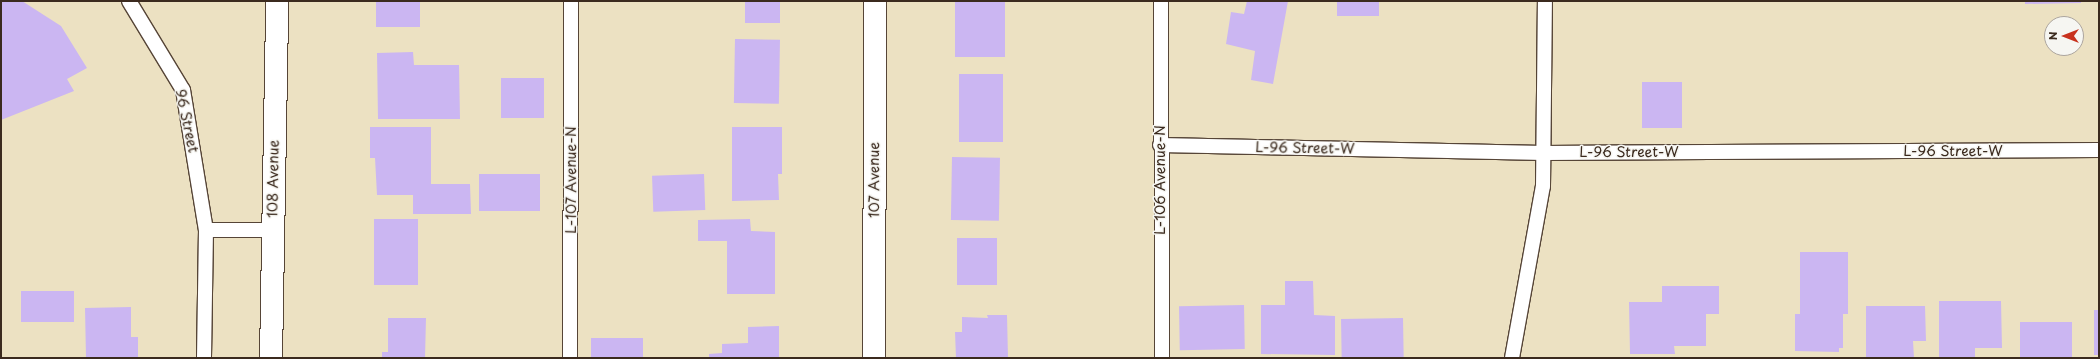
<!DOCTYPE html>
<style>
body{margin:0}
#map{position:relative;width:2100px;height:359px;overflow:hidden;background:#ece1c2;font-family:"Playpen Sans",sans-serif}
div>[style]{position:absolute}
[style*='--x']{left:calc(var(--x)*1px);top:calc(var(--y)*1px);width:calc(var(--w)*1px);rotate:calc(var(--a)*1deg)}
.building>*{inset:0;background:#cbb6f2;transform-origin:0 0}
.roads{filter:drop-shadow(1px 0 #564537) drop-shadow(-1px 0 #564537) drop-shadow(0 1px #564537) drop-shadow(0 -1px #564537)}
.service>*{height:14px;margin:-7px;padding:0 7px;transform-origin:7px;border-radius:7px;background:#fff}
.minor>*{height:22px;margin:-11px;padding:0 11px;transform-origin:11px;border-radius:11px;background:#fff}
.tertiary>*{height:22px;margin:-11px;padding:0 11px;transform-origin:11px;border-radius:11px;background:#fff}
span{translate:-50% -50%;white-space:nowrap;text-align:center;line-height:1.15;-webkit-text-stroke:3px #f6f6f2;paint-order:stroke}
.street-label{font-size:14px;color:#3b2a1e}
.frame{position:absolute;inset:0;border:2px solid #3b2a1e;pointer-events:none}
.north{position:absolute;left:2044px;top:16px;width:40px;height:40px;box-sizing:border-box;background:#f6f6f2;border:1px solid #aba49d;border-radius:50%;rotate:270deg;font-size:11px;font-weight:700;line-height:16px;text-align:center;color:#3b2a1e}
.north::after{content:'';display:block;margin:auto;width:14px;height:18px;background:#c8321e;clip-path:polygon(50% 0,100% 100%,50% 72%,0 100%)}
</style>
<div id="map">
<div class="building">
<i style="clip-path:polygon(1px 1px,22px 1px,61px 26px,87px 68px,67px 79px,74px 91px,1px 120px)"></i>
<i style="left:376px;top:1px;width:44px;height:26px"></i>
<i style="left:745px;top:1px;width:35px;height:22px"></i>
<i style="left:955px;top:1px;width:50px;height:56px"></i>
<i style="clip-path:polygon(1247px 1px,1288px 1px,1273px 84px,1251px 80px,1255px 51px,1226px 44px,1231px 12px,1244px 14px)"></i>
<i style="left:1337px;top:1px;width:42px;height:15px"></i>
<i style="clip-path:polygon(2025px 1px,2081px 1px,2081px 3px,2025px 4px)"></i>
<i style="left:735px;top:39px;width:45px;height:64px;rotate:1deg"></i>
<i style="clip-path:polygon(413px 52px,414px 65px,459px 65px,460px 119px,378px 119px,377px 53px)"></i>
<i style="left:959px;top:74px;width:44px;height:68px"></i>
<i style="left:501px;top:78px;width:43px;height:40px"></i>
<i style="left:1642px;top:82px;width:40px;height:46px"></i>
<i style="clip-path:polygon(370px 127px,431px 127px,431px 184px,470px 184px,471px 214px,413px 214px,413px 195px,377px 195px,375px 158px,370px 158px)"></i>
<i style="clip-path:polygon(732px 127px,782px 127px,782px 174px,778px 174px,779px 200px,732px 201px)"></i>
<i style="left:952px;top:157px;width:48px;height:63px;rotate:1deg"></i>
<i style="left:479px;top:174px;width:61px;height:37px"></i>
<i style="left:704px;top:174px;width:36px;height:52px;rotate:88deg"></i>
<i style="left:374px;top:219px;width:44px;height:66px"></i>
<i style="clip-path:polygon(750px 219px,751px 231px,775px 232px,775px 294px,727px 294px,727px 241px,698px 241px,698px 220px)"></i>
<i style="left:957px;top:238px;width:40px;height:47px"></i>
<i style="clip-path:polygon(1800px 252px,1848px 252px,1848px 314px,1843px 314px,1843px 348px,1839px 348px,1839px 352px,1795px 351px,1795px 314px,1800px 314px)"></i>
<i style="clip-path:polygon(1285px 281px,1313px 281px,1314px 315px,1335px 316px,1335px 355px,1261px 354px,1261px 305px,1285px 305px)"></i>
<i style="clip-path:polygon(1662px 286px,1719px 286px,1719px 314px,1706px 314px,1706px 346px,1674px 346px,1675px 354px,1630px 354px,1629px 302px,1662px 302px)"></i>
<i style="left:21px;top:291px;width:53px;height:31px"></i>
<i style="clip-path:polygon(1939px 301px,2001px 301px,2002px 348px,1975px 348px,1975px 357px,1939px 358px)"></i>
<i style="left:1244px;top:305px;width:44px;height:65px;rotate:89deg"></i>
<i style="clip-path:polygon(1866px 306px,1925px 306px,1926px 341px,1913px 341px,1914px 358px,1866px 358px)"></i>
<i style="clip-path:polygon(131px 307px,131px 337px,138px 337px,138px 358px,86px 358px,85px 308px)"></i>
<i style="left:2094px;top:310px;width:5px;height:45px"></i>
<i style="clip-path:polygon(987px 315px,1007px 315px,1008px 358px,956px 358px,955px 332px,962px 332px,962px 317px,988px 318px)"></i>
<i style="clip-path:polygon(388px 318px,426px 318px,425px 358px,382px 358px,382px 352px,388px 352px)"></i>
<i style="left:1403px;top:318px;width:40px;height:62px;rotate:89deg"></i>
<i style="left:2072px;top:322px;width:36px;height:52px;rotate:90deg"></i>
<i style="clip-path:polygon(779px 326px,779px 358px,709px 358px,709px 354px,722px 353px,722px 344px,748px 343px,748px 327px)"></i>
<i style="left:591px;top:338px;width:52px;height:20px"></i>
</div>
<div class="roads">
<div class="service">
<i style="--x:129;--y:1;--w:104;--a:58.8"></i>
<i style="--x:183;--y:90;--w:142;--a:80.7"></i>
<i style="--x:206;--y:230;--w:128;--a:90.9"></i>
<i style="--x:1161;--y:1;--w:357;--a:89.8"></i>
<i style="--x:1160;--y:145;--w:384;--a:1.2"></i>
<i style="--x:1544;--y:153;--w:555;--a:-0.31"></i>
<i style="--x:206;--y:230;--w:66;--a:0"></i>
<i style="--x:570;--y:358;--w:357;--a:-89.8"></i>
<i style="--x:1512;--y:358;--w:175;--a:-79.8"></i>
<i style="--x:1543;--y:186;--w:185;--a:-89.4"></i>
</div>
<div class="minor">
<i style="--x:874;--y:358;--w:357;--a:-89.8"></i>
</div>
<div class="tertiary">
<i style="--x:271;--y:358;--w:357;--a:-89"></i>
</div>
</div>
<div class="street-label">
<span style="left:187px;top:121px;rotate:78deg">96 Street</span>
<span style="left:1305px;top:148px;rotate:1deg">L-96 Street-W</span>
<span style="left:1953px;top:151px">L-96 Street-W</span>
<span style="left:1629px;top:152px">L-96 Street-W</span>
<span style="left:273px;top:179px;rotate:-89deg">108 Avenue</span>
<span style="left:571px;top:180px;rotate:-90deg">L-107 Avenue-N</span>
<span style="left:874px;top:180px;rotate:-90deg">107 Avenue</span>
<span style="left:1160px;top:180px;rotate:-90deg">L-106 Avenue-N</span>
</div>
<div class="frame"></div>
<div class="north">N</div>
</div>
